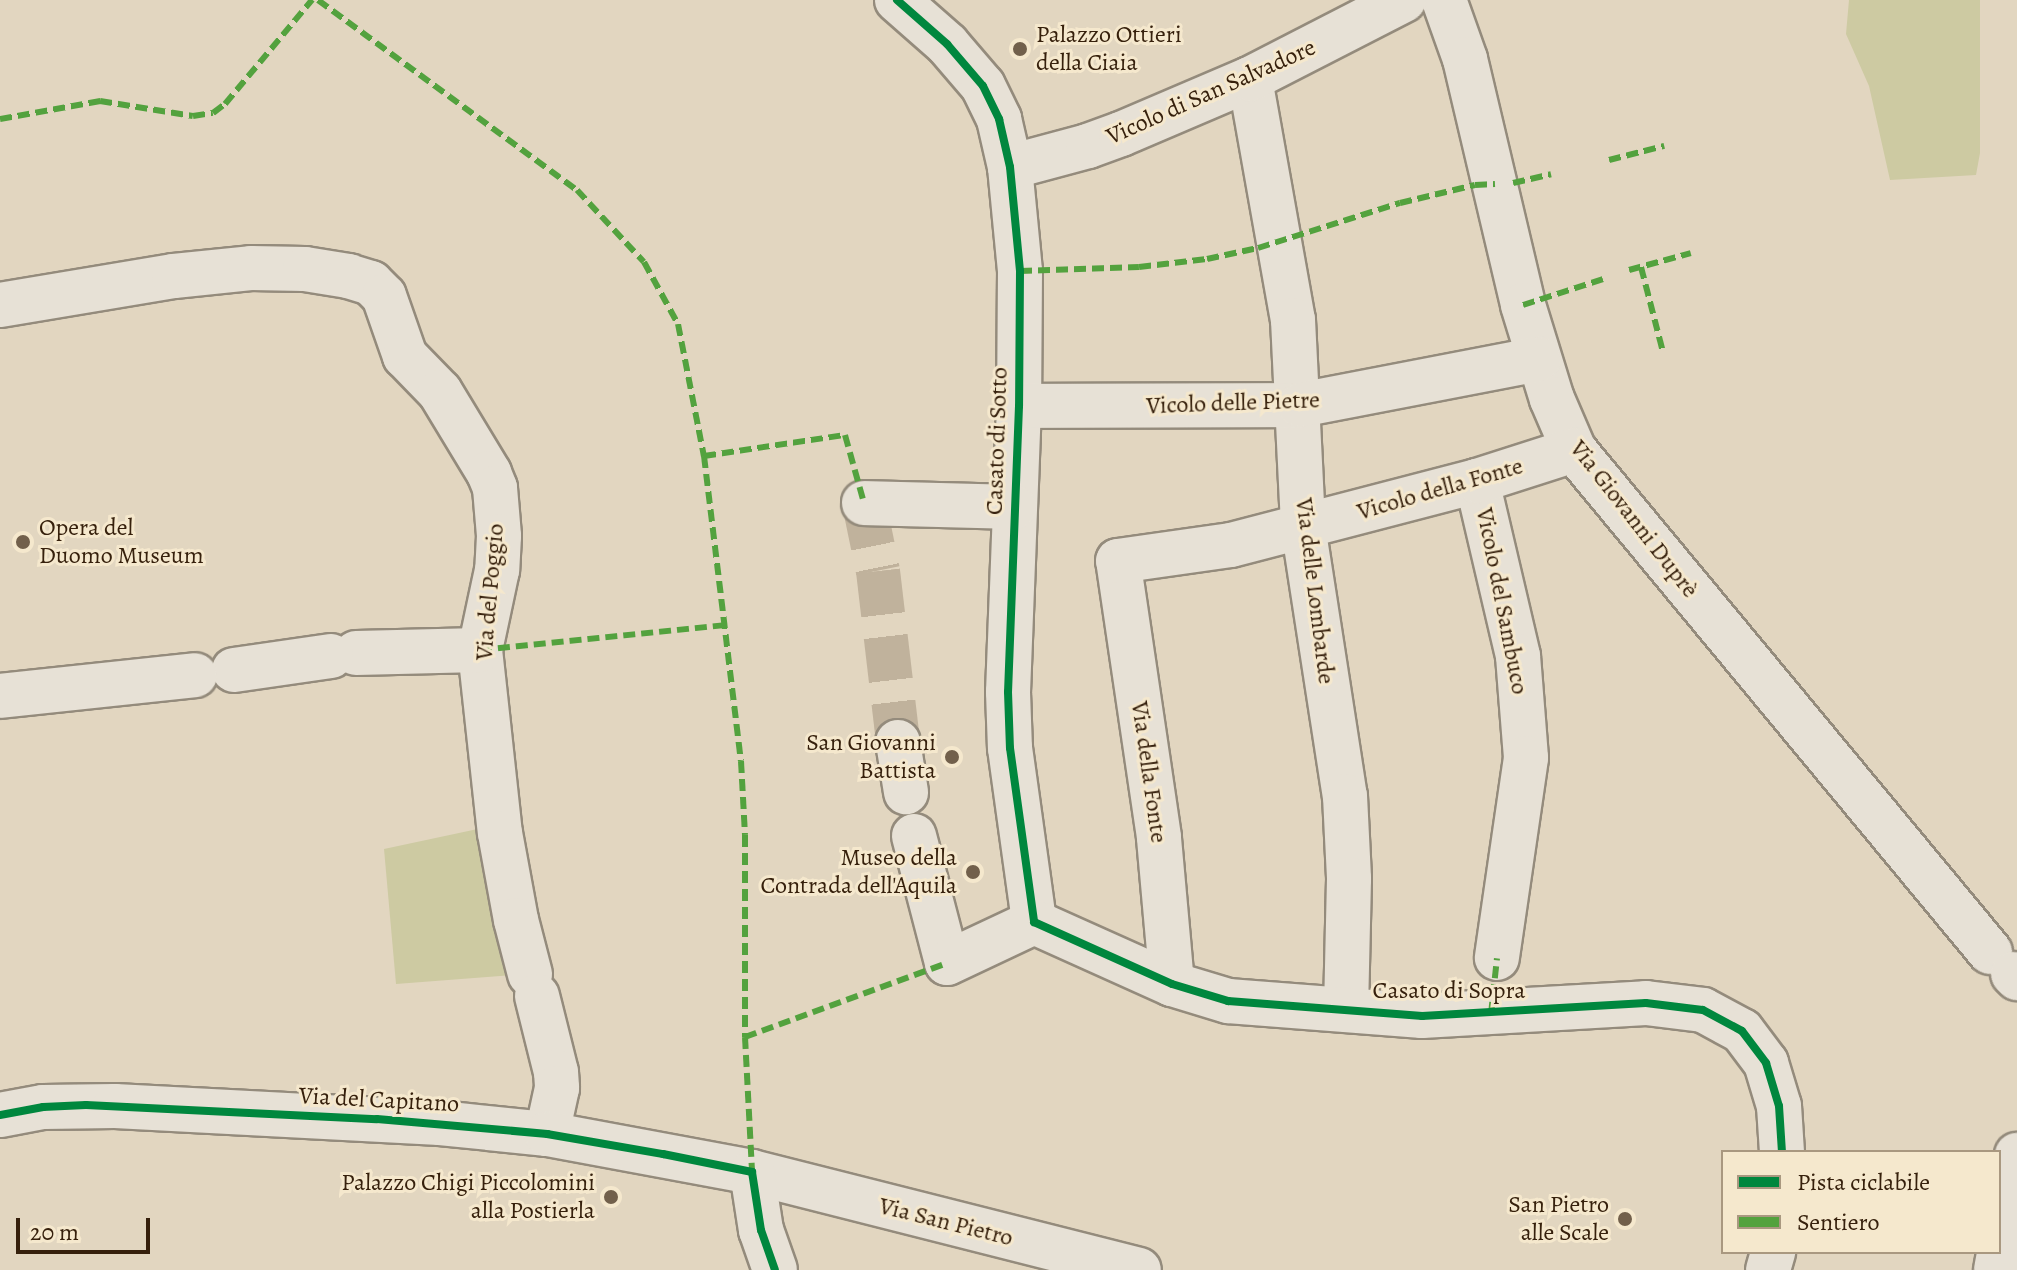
<!DOCTYPE html>
<meta charset="utf-8">
<style>
body{margin:0}
#map{position:relative;width:2017px;height:1270px;overflow:hidden;background:#e2d6c0;font-family:Alegreya,serif}
div>[style]{position:absolute}
[style*='--x']{left:calc(var(--x)*1px);top:calc(var(--y)*1px);width:calc(var(--w)*1px);rotate:calc(var(--a)*1deg)}
.green>*{inset:0;background:#cdcaa2}
.street-tunnel>*{height:44px;margin-top:-22px;transform-origin:0;background:repeating-linear-gradient(90deg,#c0b29c 0 44px,transparent 0 66px)}
.roads{filter:drop-shadow(2px 0 #948b7c) drop-shadow(-2px 0 #948b7c) drop-shadow(0 2px #948b7c) drop-shadow(0 -2px #948b7c)}
.street>*{height:44px;margin:-22px;padding:0 22px;transform-origin:22px;border-radius:22px;background:#e7e1d6}
.quiet>*{height:6px;margin-top:-3px;transform-origin:0;background:repeating-linear-gradient(90deg,#53a23e 0 12px,transparent 0 18px)}
.cycleway>*{height:8px;margin:-4px;padding:0 4px;transform-origin:4px;border-radius:4px;background:#00873e}
.dots>*{width:22px;height:22px;translate:-50% -50%;box-sizing:border-box;border:4px solid #f5e8cd;border-radius:50%}
span{translate:-50% -50%;white-space:nowrap;text-align:center;line-height:1.15;-webkit-text-stroke:6px #f5e8cd;paint-order:stroke}
.poi-label{font-size:24px;color:#36200c}
.left{translate:0 -50%;text-align:left}
.right{translate:-100% -50%;text-align:right}
.street-label{font-size:24px;color:#36200c}
.legend{position:absolute;left:1721px;top:1150px;width:280px;height:104px;box-sizing:border-box;background:#f5e8cd;border:2px solid #a99880;margin:0;padding:10px 14px;list-style:none;font-size:24px;color:#36200c}
.legend li{display:flex;align-items:center;gap:16px;height:40px}
.legend b{width:40px;border:2px solid #a99880}
.scale{position:absolute;left:16px;top:1218px;width:134px;height:36px;box-sizing:border-box;border:4px solid #36200c;border-top:0;padding-left:10px;font-size:24px;line-height:28px;white-space:nowrap;color:#36200c;-webkit-text-stroke:6px #f5e8cd;paint-order:stroke}
</style>
<div id="map">
<div class="green">
<i style="clip-path:polygon(1849px 0,1980px 0,1980px 153px,1976px 175px,1890px 180px,1869px 86px,1846px 34px)"></i>
<i style="clip-path:polygon(487px 827px,512px 975px,396px 984px,384px 849px)"></i>
</div>
<div class="street-tunnel">
<i style="--x:864;--y:503;--w:69;--a:78.4"></i>
<i style="--x:878;--y:571;--w:172;--a:83.3"></i>
</div>
<div class="roads">
<div class="street">
<i style="--x:897;--y:0;--w:67;--a:41.3"></i>
<i style="--x:947;--y:44;--w:55;--a:49.4"></i>
<i style="--x:983;--y:86;--w:37;--a:64"></i>
<i style="--x:999;--y:119;--w:49;--a:77.1"></i>
<i style="--x:1010;--y:167;--w:104;--a:84.5"></i>
<i style="--x:1020;--y:271;--w:135;--a:90.4"></i>
<i style="--x:1019;--y:406;--w:286;--a:92.2"></i>
<i style="--x:1008;--y:692;--w:56;--a:88"></i>
<i style="--x:1010;--y:748;--w:176;--a:82.1"></i>
<i style="--x:1444;--y:0;--w:63;--a:70.4"></i>
<i style="--x:1465;--y:59;--w:253;--a:76.7"></i>
<i style="--x:1523;--y:305;--w:98;--a:72.9"></i>
<i style="--x:1552;--y:399;--w:56;--a:66.7"></i>
<i style="--x:1574;--y:450;--w:652;--a:50.35"></i>
<i style="--x:1250;--y:79;--w:245;--a:79.9"></i>
<i style="--x:1293;--y:320;--w:206;--a:87.2"></i>
<i style="--x:1303;--y:526;--w:273;--a:81.2"></i>
<i style="--x:1345;--y:796;--w:83;--a:87.2"></i>
<i style="--x:1349;--y:879;--w:131;--a:91.3"></i>
<i style="--x:1010;--y:167;--w:81;--a:-15.1"></i>
<i style="--x:1088;--y:146;--w:35;--a:-20"></i>
<i style="--x:1121;--y:134;--w:140;--a:-23.1"></i>
<i style="--x:1250;--y:79;--w:173;--a:-27.2"></i>
<i style="--x:0;--y:305;--w:176;--a:-9.5"></i>
<i style="--x:174;--y:276;--w:77;--a:-5.9"></i>
<i style="--x:251;--y:268;--w:54;--a:1.1"></i>
<i style="--x:305;--y:269;--w:44;--a:9.2"></i>
<i style="--x:348;--y:276;--w:24;--a:17"></i>
<i style="--x:371;--y:283;--w:18;--a:45"></i>
<i style="--x:384;--y:296;--w:64;--a:70.7"></i>
<i style="--x:405;--y:356;--w:50;--a:45.8"></i>
<i style="--x:440;--y:392;--w:95;--a:58.8"></i>
<i style="--x:489;--y:473;--w:16;--a:68"></i>
<i style="--x:495;--y:488;--w:48;--a:85.2"></i>
<i style="--x:499;--y:536;--w:34;--a:93"></i>
<i style="--x:497;--y:570;--w:82;--a:102"></i>
<i style="--x:480;--y:650;--w:184;--a:83.8"></i>
<i style="--x:500;--y:833;--w:88;--a:79.6"></i>
<i style="--x:516;--y:920;--w:56;--a:75.5"></i>
<i style="--x:1019;--y:406;--w:281;--a:-0.2"></i>
<i style="--x:1300;--y:405;--w:243;--a:-10.9"></i>
<i style="--x:1477;--y:481;--w:180;--a:76.8"></i>
<i style="--x:1518;--y:656;--w:102;--a:85.5"></i>
<i style="--x:1526;--y:758;--w:202;--a:98.3"></i>
<i style="--x:864;--y:503;--w:150;--a:1.5"></i>
<i style="--x:356;--y:653;--w:124;--a:-1.4"></i>
<i style="--x:234;--y:670;--w:98;--a:-8.2"></i>
<i style="--x:0;--y:696;--w:196;--a:-6.1"></i>
<i style="--x:898;--y:742;--w:51;--a:80.9"></i>
<i style="--x:914;--y:836;--w:131;--a:75.4"></i>
<i style="--x:947;--y:963;--w:96;--a:-25.2"></i>
<i style="--x:1034;--y:922;--w:151;--a:24.2"></i>
<i style="--x:1172;--y:984;--w:59;--a:16.9"></i>
<i style="--x:1228;--y:1001;--w:195;--a:4.4"></i>
<i style="--x:1422;--y:1016;--w:224;--a:-3.3"></i>
<i style="--x:1646;--y:1003;--w:57;--a:7"></i>
<i style="--x:1703;--y:1010;--w:44;--a:28.3"></i>
<i style="--x:1742;--y:1031;--w:40;--a:53"></i>
<i style="--x:1766;--y:1063;--w:45;--a:73.2"></i>
<i style="--x:1779;--y:1106;--w:46;--a:86.3"></i>
<i style="--x:2013;--y:974;--w:6;--a:45"></i>
<i style="--x:1172;--y:984;--w:148;--a:-95.1"></i>
<i style="--x:1159;--y:837;--w:279;--a:-98.4"></i>
<i style="--x:1118;--y:561;--w:114;--a:-8.1"></i>
<i style="--x:1231;--y:545;--w:254;--a:-14.6"></i>
<i style="--x:1477;--y:481;--w:102;--a:-17.7"></i>
<i style="--x:537;--y:996;--w:78;--a:76"></i>
<i style="--x:556;--y:1072;--w:16;--a:86"></i>
<i style="--x:557;--y:1088;--w:47;--a:102.3"></i>
<i style="--x:0;--y:1115;--w:44;--a:-10.5"></i>
<i style="--x:43;--y:1107;--w:72;--a:-0.8"></i>
<i style="--x:115;--y:1106;--w:325;--a:3"></i>
<i style="--x:440;--y:1123;--w:108;--a:5.9"></i>
<i style="--x:547;--y:1134;--w:208;--a:10.5"></i>
<i style="--x:752;--y:1172;--w:399;--a:14.2"></i>
<i style="--x:752;--y:1172;--w:59;--a:81.2"></i>
<i style="--x:761;--y:1230;--w:42;--a:70.7"></i>
<i style="--x:1768;--y:1270;--w:19;--a:-74"></i>
<i style="--x:1996;--y:1270;--w:117;--a:-79.7"></i>
</div>
</div>
<div class="quiet">
<i style="--x:318;--y:0;--w:321;--a:36.3"></i>
<i style="--x:577;--y:190;--w:98;--a:47.1"></i>
<i style="--x:644;--y:262;--w:71;--a:61.3"></i>
<i style="--x:678;--y:324;--w:135;--a:78.9"></i>
<i style="--x:704;--y:456;--w:307;--a:83.1"></i>
<i style="--x:741;--y:761;--w:74;--a:86.9"></i>
<i style="--x:745;--y:835;--w:202;--a:90"></i>
<i style="--x:745;--y:1037;--w:135;--a:87"></i>
<i style="--x:0;--y:119;--w:102;--a:-10.2"></i>
<i style="--x:100;--y:101;--w:94;--a:9.2"></i>
<i style="--x:193;--y:116;--w:20;--a:-9"></i>
<i style="--x:213;--y:113;--w:15;--a:-37"></i>
<i style="--x:225;--y:104;--w:136;--a:-50.1"></i>
<i style="--x:1609;--y:160;--w:57;--a:-14.3"></i>
<i style="--x:1513;--y:183;--w:39;--a:-13"></i>
<i style="--x:1641;--y:267;--w:88;--a:75.5"></i>
<i style="--x:1629;--y:270;--w:64;--a:-15.3"></i>
<i style="--x:1020;--y:271;--w:119;--a:-1.9"></i>
<i style="--x:1139;--y:267;--w:68;--a:-6.7"></i>
<i style="--x:1207;--y:259;--w:52;--a:-12.2"></i>
<i style="--x:1258;--y:248;--w:149;--a:-17.6"></i>
<i style="--x:1400;--y:203;--w:77;--a:-13.5"></i>
<i style="--x:1475;--y:185;--w:20;--a:-3"></i>
<i style="--x:1523;--y:305;--w:84;--a:-18"></i>
<i style="--x:704;--y:456;--w:143;--a:-8.5"></i>
<i style="--x:845;--y:435;--w:71;--a:74.4"></i>
<i style="--x:480;--y:650;--w:246;--a:-5.8"></i>
<i style="--x:1491;--y:1014;--w:56;--a:-83.9"></i>
<i style="--x:745;--y:1037;--w:215;--a:-20.1"></i>
</div>
<div class="cycleway">
<i style="--x:897;--y:0;--w:67;--a:41.3"></i>
<i style="--x:947;--y:44;--w:55;--a:49.4"></i>
<i style="--x:983;--y:86;--w:37;--a:64"></i>
<i style="--x:999;--y:119;--w:49;--a:77.1"></i>
<i style="--x:1010;--y:167;--w:104;--a:84.5"></i>
<i style="--x:1020;--y:271;--w:135;--a:90.4"></i>
<i style="--x:1019;--y:406;--w:286;--a:92.2"></i>
<i style="--x:1008;--y:692;--w:56;--a:88"></i>
<i style="--x:1010;--y:748;--w:176;--a:82.1"></i>
<i style="--x:1034;--y:922;--w:151;--a:24.2"></i>
<i style="--x:1172;--y:984;--w:59;--a:16.9"></i>
<i style="--x:1228;--y:1001;--w:195;--a:4.4"></i>
<i style="--x:1422;--y:1016;--w:224;--a:-3.3"></i>
<i style="--x:1646;--y:1003;--w:57;--a:7"></i>
<i style="--x:1703;--y:1010;--w:44;--a:28.3"></i>
<i style="--x:1742;--y:1031;--w:40;--a:53"></i>
<i style="--x:1766;--y:1063;--w:45;--a:73.2"></i>
<i style="--x:1779;--y:1106;--w:46;--a:86.3"></i>
<i style="--x:0;--y:1115;--w:44;--a:-10.5"></i>
<i style="--x:43;--y:1107;--w:43;--a:-2.7"></i>
<i style="--x:86;--y:1105;--w:291;--a:2.8"></i>
<i style="--x:377;--y:1119;--w:171;--a:5"></i>
<i style="--x:547;--y:1134;--w:118;--a:9.8"></i>
<i style="--x:663;--y:1154;--w:91;--a:11.4"></i>
<i style="--x:752;--y:1172;--w:59;--a:81.2"></i>
<i style="--x:761;--y:1230;--w:42;--a:70.7"></i>
</div>
<div class="dots">
<i style="left:1020px;top:49px;background:#72604b"></i>
<i style="left:23px;top:542px;background:#72604b"></i>
<i style="left:952px;top:757px;background:#72604b"></i>
<i style="left:973px;top:872px;background:#72604b"></i>
<i style="left:611px;top:1197px;background:#72604b"></i>
<i style="left:1625px;top:1219px;background:#72604b"></i>
</div>
<div class="poi-label">
<span class="left" style="left:1036px;top:49px">Palazzo Ottieri<br>della Ciaia</span>
<span class="left" style="left:39px;top:542px">Opera del<br>Duomo Museum</span>
<span class="right" style="left:936px;top:757px">San Giovanni<br>Battista</span>
<span class="right" style="left:957px;top:872px">Museo della<br>Contrada dell'Aquila</span>
<span class="right" style="left:595px;top:1197px">Palazzo Chigi Piccolomini<br>alla Postierla</span>
<span class="right" style="left:1609px;top:1219px">San Pietro<br>alle Scale</span>
</div>
<div class="street-label">
<span style="left:1211px;top:92px;rotate:-24deg">Vicolo di San Salvadore</span>
<span style="left:1233px;top:403px;rotate:-2deg">Vicolo delle Pietre</span>
<span style="left:997px;top:441px;rotate:-88deg">Casato di Sotto</span>
<span style="left:1440px;top:489px;rotate:-16deg">Vicolo della Fonte</span>
<span style="left:1634px;top:519px;rotate:52deg">Via Giovanni Duprè</span>
<span style="left:1315px;top:591px;rotate:83deg">Via delle Lombarde</span>
<span style="left:490px;top:592px;rotate:-85deg">Via del Poggio</span>
<span style="left:1502px;top:601px;rotate:79deg">Vicolo del Sambuco</span>
<span style="left:1149px;top:772px;rotate:82deg">Via della Fonte</span>
<span style="left:1449px;top:991px">Casato di Sopra</span>
<span style="left:379px;top:1100px;rotate:3deg">Via del Capitano</span>
<span style="left:946px;top:1222px;rotate:14deg">Via San Pietro</span>
</div>
<ul class="legend">
<li><b style="height:10px;background:#00873e"></b>Pista ciclabile</li>
<li><b style="height:10px;background:#53a23e"></b>Sentiero</li>
</ul>
<div class="scale">20 m</div>
</div>
